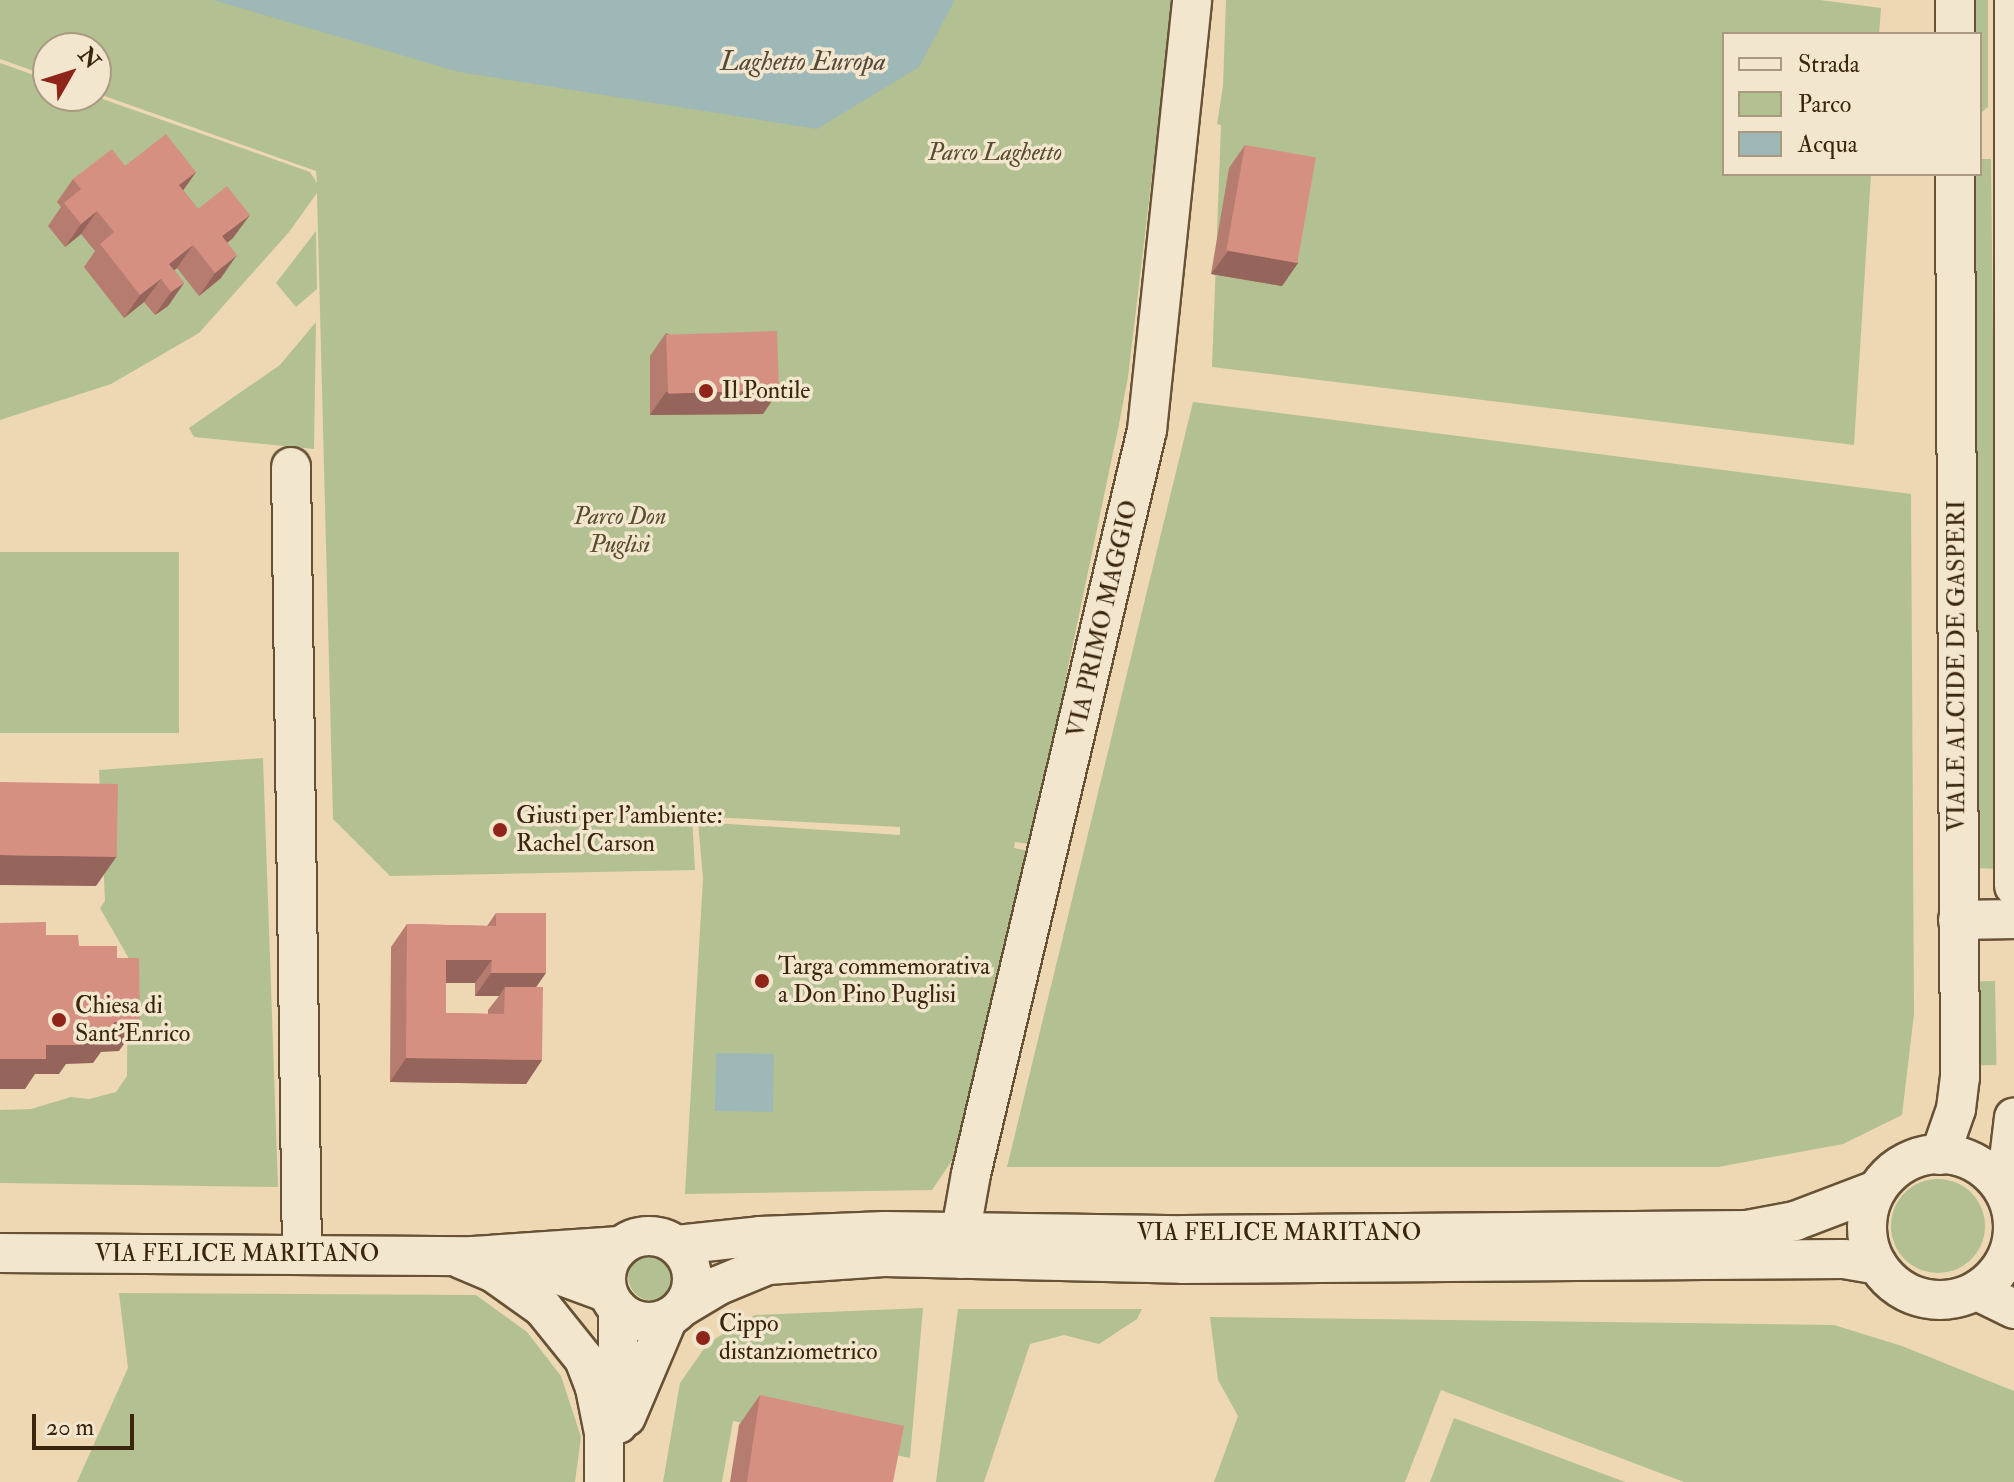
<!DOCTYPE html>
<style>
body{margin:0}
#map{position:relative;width:2014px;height:1482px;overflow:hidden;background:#edd8b3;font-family:"IM FELL Double Pica",serif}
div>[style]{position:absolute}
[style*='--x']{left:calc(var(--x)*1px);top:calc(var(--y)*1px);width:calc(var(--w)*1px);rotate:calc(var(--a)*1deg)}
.green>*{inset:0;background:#b3c091;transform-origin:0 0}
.round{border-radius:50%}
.water>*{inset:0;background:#9db8b7;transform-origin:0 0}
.roads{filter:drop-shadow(2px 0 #675236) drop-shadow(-2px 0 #675236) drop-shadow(0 2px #675236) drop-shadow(0 -2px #675236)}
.minor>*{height:38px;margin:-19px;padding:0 19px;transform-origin:19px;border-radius:19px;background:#f3e6ce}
.minor>.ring{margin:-19px;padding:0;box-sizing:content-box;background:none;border:38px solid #f3e6ce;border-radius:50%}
.wall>*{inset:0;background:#b77c70}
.shaded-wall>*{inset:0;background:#95655b}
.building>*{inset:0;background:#d59082;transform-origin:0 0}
.dots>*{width:22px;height:22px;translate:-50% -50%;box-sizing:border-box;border:4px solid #f3e6ce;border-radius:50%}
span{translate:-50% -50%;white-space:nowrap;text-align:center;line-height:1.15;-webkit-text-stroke:7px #f3e6ce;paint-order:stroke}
.park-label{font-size:24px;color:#584c2e;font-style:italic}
.poi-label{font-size:24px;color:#3a250d}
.left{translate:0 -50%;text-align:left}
.street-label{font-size:24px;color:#3a250d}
.water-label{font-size:26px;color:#534a38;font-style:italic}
.legend{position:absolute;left:1722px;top:32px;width:260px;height:144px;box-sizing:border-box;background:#f3e6ce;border:2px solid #a99981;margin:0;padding:10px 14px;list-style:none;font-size:24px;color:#3a250d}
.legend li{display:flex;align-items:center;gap:16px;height:40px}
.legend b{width:40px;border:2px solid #a99981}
.north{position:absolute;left:32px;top:32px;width:80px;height:80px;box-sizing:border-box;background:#f3e6ce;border:2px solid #a99981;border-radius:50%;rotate:51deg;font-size:22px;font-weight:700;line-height:32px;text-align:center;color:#3a250d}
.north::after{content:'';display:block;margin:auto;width:28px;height:36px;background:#8f2418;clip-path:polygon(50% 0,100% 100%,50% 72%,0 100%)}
.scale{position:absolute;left:32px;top:1414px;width:102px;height:36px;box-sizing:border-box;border:4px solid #3a250d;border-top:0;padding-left:10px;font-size:24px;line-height:28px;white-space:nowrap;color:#3a250d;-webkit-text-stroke:6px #f3e6ce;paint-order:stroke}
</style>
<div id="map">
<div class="green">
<i style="clip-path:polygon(0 0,1173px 0,1128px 377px,1118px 429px,1031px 844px,1015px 842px,1014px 848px,1030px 851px,959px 1150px,932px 1190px,685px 1194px,703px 878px,698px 822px,900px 835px,900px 827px,692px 816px,695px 870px,390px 876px,333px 819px,317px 193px,289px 232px,199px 333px,111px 384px,0 420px,0 63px,48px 80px,48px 96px,94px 96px,310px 172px,317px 183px,316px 171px,96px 93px,96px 48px,48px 48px,48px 76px,0 59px)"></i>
<i style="clip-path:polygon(1226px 0,1820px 0,1881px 8px,1879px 34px,1724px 34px,1724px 174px,1871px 174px,1854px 445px,1212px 367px,1221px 125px,1217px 124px,1223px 86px)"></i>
<i style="clip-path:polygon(1971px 0,1988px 0,1988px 107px,1982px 112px,1980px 34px,1972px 34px)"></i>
<i style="clip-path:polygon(1980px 159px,1991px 159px,1999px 869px,1973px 868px,1972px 174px,1980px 174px)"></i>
<i style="clip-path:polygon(316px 231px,317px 289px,296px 307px,276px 283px)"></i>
<i style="clip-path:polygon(316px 322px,314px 449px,194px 437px,189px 428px,280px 365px)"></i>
<i style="clip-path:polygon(1193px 402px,1911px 494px,1914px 1014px,1902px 1115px,1843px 1144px,1718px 1167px,1007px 1167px)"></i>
<i style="left:0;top:552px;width:179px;height:181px"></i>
<i style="clip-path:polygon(263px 758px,278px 1187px,0 1183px,0 1110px,31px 1109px,71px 1097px,89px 1099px,116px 1092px,127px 1076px,128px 957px,100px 908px,105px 901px,99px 770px)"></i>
<i style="left:1995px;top:981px;width:84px;height:23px;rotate:89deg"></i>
<i class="round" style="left:1891px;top:1179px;width:94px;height:94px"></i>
<i class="round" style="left:628px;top:1251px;width:50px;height:50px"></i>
<i style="clip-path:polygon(119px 1293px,476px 1295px,527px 1332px,561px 1376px,581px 1437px,575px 1482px,77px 1482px,128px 1368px)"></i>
<i style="clip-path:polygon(923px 1308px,910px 1458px,733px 1421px,722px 1482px,663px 1482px,680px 1383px,708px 1343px,755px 1315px)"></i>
<i style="clip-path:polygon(958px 1309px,1142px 1309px,1137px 1319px,1099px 1344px,1064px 1335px,1030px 1344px,984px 1482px,936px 1482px)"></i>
<i style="clip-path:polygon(1210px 1317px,1834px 1325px,1902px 1346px,2014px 1391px,2014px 1482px,1684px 1482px,1441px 1390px,1405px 1482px,1214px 1482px,1238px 1416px,1218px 1380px)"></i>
<i style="clip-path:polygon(1454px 1418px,1625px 1482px,1430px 1482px)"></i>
</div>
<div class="water">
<i style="clip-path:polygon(213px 0,955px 0,919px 67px,817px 129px,459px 72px)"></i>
<i style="left:716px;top:1053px;width:58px;height:58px;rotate:1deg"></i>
</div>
<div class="roads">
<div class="minor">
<i style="--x:1955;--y:0;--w:34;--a:90"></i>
<i style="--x:2014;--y:0;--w:886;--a:90"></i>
<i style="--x:291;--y:467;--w:788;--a:89.2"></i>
<i style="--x:1958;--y:920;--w:56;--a:-1"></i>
<i class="ring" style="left:1867px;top:1154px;width:108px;height:108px"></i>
<i style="--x:1940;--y:1155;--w:49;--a:-70.8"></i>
<i style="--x:1956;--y:1109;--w:31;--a:-83"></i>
<i style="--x:1960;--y:1078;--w:904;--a:-90.32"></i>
<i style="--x:2005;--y:1193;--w:76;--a:-83.2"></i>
<i class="ring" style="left:606px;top:1236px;width:48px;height:48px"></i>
<i style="--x:677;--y:1245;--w:83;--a:-6.2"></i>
<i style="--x:760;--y:1236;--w:125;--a:-2.3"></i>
<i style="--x:885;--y:1231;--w:299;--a:0.8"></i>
<i style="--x:1184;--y:1235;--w:563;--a:-0.51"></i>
<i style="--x:1747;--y:1230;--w:49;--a:-10.6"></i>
<i style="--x:1795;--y:1221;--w:87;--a:-20.9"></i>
<i style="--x:0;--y:1253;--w:473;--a:0.4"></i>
<i style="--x:473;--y:1256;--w:147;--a:-3.9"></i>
<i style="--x:461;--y:1259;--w:36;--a:23"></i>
<i style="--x:494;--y:1273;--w:60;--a:35.5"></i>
<i style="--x:543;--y:1308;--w:65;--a:51.2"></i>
<i style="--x:584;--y:1359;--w:31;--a:69"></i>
<i style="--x:595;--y:1388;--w:46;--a:78.7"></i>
<i style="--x:604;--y:1433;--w:49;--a:90"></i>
<i style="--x:961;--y:1259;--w:29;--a:-90"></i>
<i style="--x:961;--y:1230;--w:57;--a:-79.9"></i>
<i style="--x:971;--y:1174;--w:765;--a:-76.69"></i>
<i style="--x:1147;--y:430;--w:432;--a:-84"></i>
<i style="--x:511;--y:1264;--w:46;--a:12.5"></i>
<i style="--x:556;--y:1274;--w:55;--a:20.1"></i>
<i style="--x:1977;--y:1291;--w:41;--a:25.9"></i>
<i style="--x:684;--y:1306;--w:39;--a:-31"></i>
<i style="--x:717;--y:1286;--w:55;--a:-22.4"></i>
<i style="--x:768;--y:1265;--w:116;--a:-3.9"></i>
<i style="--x:884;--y:1257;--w:298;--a:1.3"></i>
<i style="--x:1182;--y:1264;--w:662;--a:-0.43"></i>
<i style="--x:1844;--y:1259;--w:34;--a:10"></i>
<i style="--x:618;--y:1309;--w:115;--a:90"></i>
<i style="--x:626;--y:1417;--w:108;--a:-67"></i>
</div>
</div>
<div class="wall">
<i style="clip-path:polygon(1245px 145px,1298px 263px,1282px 286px,1211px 274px,1229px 168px)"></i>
<i style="clip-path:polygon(196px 172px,183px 190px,198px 209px,233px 238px,227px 243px,221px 278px,199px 296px,177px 268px,174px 270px,184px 283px,168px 306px,155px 315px,144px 302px,124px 318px,84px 267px,95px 251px,81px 234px,65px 247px,48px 226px,61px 207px,57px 202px,73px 179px)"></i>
<i style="clip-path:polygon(666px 333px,779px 390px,763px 414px,650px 415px,650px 356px)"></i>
<i style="clip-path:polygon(evenodd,496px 913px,536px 987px,542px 1060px,526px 1084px,390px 1082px,391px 947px,407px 924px,487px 926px,496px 913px,446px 983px,475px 983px,475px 996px,499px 996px,488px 1010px,488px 1014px,446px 1013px,446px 983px)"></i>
<i style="clip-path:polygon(760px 1395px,893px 1482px,730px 1482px,739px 1425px)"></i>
</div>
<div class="shaded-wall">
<i style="clip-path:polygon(196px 172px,180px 195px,179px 185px)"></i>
<i style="clip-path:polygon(97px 211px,81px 234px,65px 247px,81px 224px)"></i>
<i style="clip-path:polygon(250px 215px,233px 238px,206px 259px,222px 236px)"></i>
<i style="clip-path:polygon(193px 245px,177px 268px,162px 280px,161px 279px,144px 302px,124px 318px,140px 295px,169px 264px)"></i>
<i style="clip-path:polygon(1228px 251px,1298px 263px,1282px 286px,1211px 274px)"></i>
<i style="clip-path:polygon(237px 255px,221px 278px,199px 296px,215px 273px)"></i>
<i style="clip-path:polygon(184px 283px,168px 306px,155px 315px,171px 292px)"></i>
<i style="clip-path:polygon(779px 390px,763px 414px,650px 415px,666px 392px)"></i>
<i style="clip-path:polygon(0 855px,117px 856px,96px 886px,0 885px)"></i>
<i style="clip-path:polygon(446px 960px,492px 960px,475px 983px,430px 983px)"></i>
<i style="clip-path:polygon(491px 973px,546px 973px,530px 996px,505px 987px,499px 996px,475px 996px)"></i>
<i style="clip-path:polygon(140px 1021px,119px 1051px,101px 1052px,93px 1063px,66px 1064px,59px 1074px,35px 1074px,25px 1089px,0 1089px,0 1059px,114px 1022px)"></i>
<i style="clip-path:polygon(406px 1058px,542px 1060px,526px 1084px,390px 1082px)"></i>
</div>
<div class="building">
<i style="clip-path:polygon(166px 134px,196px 172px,179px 185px,198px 209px,227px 186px,250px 215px,222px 236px,237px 255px,215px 273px,193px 245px,169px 264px,184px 283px,171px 292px,161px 279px,140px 295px,100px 244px,114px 232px,97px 211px,81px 224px,64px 203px,81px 189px,73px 179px,112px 149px,125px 166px)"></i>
<i style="left:1245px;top:145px;width:72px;height:107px;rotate:10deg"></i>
<i style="left:777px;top:331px;width:59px;height:111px;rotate:88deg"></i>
<i style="left:0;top:782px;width:118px;height:73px;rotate:1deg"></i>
<i style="clip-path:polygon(496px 913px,546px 913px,546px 973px,491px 973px,492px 960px,446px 960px,446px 1013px,504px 1014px,505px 987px,543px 987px,542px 1060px,406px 1058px,407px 924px,496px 926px)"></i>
<i style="clip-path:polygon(46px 922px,46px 935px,78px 935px,79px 946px,117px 946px,117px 958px,139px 958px,140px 1021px,114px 1022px,114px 1033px,80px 1034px,80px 1045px,46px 1045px,46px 1059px,0 1059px,0 923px)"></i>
<i style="clip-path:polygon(760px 1395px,904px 1426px,893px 1482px,747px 1482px)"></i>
</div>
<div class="dots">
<i style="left:706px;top:391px;background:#8f2418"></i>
<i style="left:500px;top:830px;background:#8f2418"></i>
<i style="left:762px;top:981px;background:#8f2418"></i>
<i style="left:59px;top:1020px;background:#8f2418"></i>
<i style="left:703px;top:1338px;background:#8f2418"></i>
</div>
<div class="park-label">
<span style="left:995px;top:153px">Parco Laghetto</span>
<span style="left:620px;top:531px">Parco Don<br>Puglisi</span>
</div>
<div class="poi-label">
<span class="left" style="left:722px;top:391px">Il Pontile</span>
<span class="left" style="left:516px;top:830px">Giusti per l'ambiente:<br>Rachel Carson</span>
<span class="left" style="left:778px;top:981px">Targa commemorativa<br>a Don Pino Puglisi</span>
<span class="left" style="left:75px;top:1020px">Chiesa di<br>Sant'Enrico</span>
<span class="left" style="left:719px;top:1338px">Cippo<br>distanziometrico</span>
</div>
<div class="street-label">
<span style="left:1103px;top:619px;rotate:-77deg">VIA PRIMO MAGGIO</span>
<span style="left:1957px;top:666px;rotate:-90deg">VIALE ALCIDE DE GASPERI</span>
<span style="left:1279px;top:1233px">VIA FELICE MARITANO</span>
<span style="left:237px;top:1254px">VIA FELICE MARITANO</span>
</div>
<div class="water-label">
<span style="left:803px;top:63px">Laghetto Europa</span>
</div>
<ul class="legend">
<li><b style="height:10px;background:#f3e6ce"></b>Strada</li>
<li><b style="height:22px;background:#b3c091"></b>Parco</li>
<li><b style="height:22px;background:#9db8b7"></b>Acqua</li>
</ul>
<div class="north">N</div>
<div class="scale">20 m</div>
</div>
